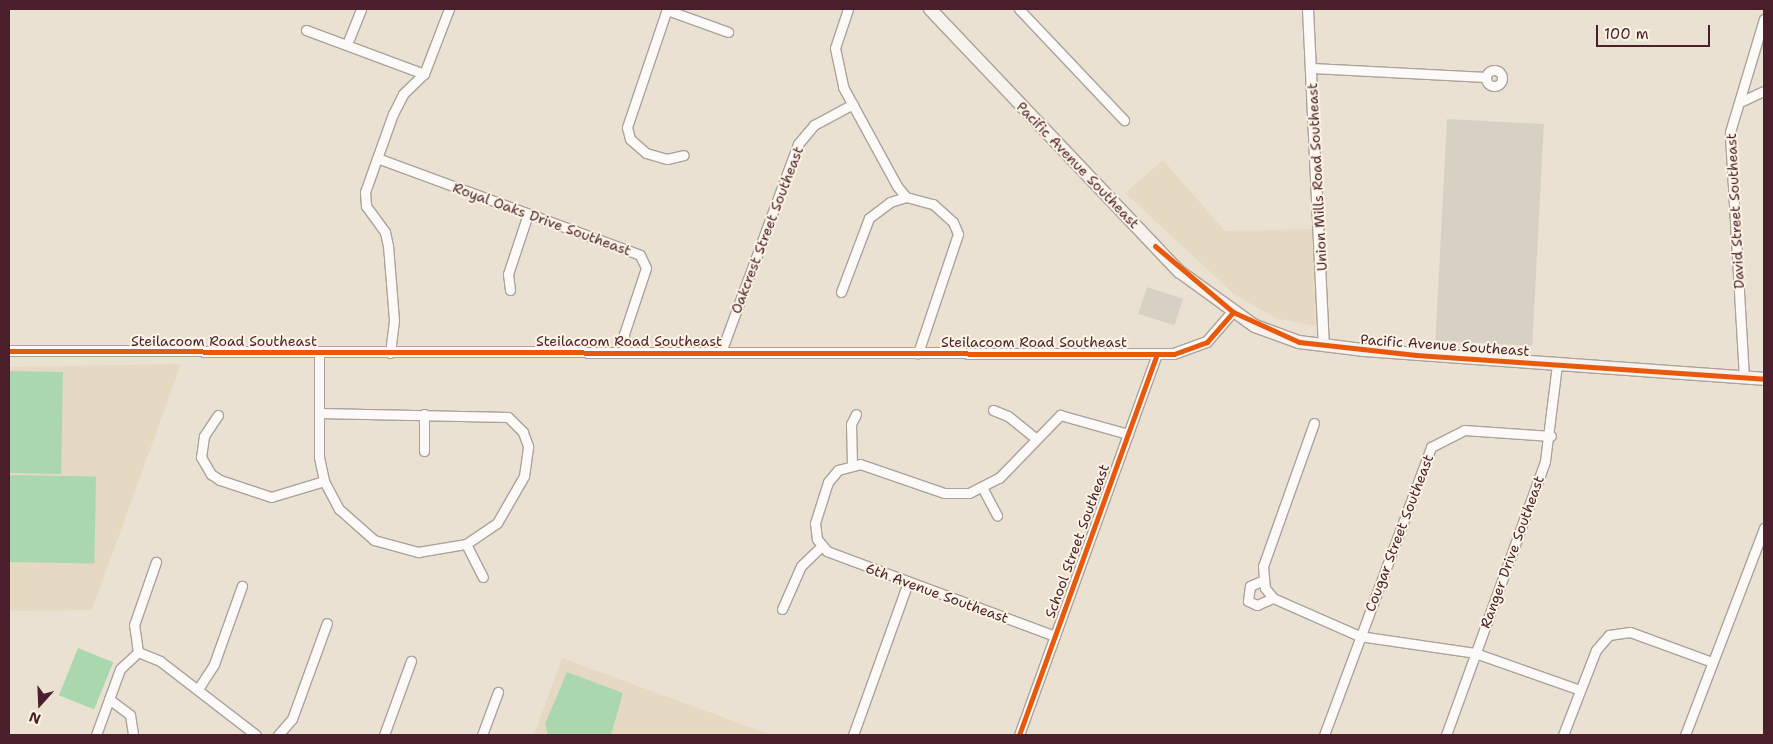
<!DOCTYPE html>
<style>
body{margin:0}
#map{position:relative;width:1773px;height:744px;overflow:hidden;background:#eae1d2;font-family:"Shantell Sans",sans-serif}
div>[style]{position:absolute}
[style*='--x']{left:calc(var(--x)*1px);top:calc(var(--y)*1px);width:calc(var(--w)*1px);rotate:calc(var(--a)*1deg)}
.built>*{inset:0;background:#e5d9c2}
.industrial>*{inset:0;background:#d7d1c4;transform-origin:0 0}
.green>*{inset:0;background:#abd7af;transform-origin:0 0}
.roads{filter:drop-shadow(1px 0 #aca29b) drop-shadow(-1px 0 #aca29b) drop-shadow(0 1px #aca29b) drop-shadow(0 -1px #aca29b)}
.minor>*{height:9px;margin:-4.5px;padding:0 4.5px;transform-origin:4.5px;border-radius:4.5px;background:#fcfaf8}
.minor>.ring{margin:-4.5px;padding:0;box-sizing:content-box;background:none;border:9px solid #fcfaf8;border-radius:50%}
.tertiary>*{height:10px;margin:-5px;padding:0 5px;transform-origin:5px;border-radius:5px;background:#fcfaf8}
.secondary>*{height:12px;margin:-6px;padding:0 6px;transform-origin:6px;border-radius:6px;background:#f6f2ed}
.cycleway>*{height:5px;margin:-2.5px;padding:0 2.5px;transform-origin:2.5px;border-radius:2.5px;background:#e8590c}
span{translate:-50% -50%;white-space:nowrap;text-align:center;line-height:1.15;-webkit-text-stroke:4px #fcf5e5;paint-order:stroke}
.street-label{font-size:14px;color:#4a1f2b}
.frame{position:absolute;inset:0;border:10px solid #4a1f2b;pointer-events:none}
.north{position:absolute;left:15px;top:679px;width:50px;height:50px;-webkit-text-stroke:4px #fcf5e5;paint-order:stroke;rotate:200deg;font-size:14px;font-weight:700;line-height:20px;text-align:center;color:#4a1f2b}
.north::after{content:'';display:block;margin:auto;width:18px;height:22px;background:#4a1f2b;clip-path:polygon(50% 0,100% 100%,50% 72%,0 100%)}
.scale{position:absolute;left:1596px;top:25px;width:114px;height:22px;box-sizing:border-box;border:2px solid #4a1f2b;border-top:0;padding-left:6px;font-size:15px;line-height:18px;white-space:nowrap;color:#4a1f2b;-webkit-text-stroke:4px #fcf5e5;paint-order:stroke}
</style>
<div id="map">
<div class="built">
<i style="clip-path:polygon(1163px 160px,1225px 231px,1314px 229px,1315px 326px,1275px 318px,1234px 294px,1125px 193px)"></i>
<i style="clip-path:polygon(181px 364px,92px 610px,9px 611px,9px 367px)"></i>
<i style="clip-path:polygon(562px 658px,771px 735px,534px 735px)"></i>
</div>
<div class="industrial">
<i style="left:1447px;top:119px;width:97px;height:222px;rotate:3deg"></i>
<i style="left:1147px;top:287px;width:38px;height:28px;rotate:18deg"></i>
</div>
<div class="green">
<i style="left:9px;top:371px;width:54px;height:102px;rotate:1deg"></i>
<i style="left:9px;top:475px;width:87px;height:87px;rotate:1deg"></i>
<i style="left:78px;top:648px;width:38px;height:51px;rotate:22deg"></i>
<i style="clip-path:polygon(567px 672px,623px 693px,611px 735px,548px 735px,545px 724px)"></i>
</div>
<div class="roads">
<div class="minor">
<i style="--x:667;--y:9;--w:125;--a:108.7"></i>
<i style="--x:627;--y:127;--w:12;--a:76"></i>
<i style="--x:630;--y:139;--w:21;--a:41"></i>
<i style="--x:646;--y:153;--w:22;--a:16"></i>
<i style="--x:667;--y:159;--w:17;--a:-13"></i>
<i style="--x:848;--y:9;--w:41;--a:108.4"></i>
<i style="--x:835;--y:48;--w:40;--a:78"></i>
<i style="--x:843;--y:87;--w:113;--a:61.4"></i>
<i style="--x:897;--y:186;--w:14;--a:51"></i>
<i style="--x:906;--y:197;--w:28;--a:15"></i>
<i style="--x:933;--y:204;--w:27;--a:42"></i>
<i style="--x:953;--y:222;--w:13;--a:67"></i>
<i style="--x:958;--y:234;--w:126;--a:108.6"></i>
<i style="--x:1019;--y:9;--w:153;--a:46.6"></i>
<i style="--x:667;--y:10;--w:65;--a:19.8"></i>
<i style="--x:306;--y:30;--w:126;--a:20.4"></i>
<i style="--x:347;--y:44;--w:38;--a:-68"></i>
<i style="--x:1312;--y:68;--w:174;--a:3"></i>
<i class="ring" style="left:1486px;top:70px;width:7px;height:7px"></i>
<i style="--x:1740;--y:102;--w:26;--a:-25"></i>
<i style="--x:377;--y:158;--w:280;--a:20.2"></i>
<i style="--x:640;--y:255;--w:14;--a:65"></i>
<i style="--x:646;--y:268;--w:70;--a:108.4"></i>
<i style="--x:624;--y:334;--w:18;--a:87"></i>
<i style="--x:510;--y:290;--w:16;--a:-97"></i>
<i style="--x:508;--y:274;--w:63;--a:-71.6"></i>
<i style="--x:841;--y:292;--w:79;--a:-69.3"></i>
<i style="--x:869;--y:218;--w:26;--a:-37"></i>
<i style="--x:890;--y:202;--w:17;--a:-17"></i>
<i style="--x:721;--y:352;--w:222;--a:-69.7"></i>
<i style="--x:798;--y:144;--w:25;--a:-50"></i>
<i style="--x:814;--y:125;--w:44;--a:-28.3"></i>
<i style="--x:319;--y:353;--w:104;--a:90"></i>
<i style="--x:319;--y:457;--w:25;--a:78"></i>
<i style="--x:324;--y:481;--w:32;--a:62"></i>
<i style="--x:339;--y:509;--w:47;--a:41.5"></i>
<i style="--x:374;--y:540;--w:46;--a:15.3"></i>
<i style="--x:418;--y:552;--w:49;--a:-9.5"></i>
<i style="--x:466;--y:544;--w:37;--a:-34"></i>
<i style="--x:497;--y:523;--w:54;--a:-60.1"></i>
<i style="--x:524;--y:476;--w:30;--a:-82"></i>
<i style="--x:528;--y:446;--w:15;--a:-110"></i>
<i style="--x:523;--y:432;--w:21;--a:-135"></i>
<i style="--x:508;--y:417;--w:189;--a:-178.8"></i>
<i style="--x:390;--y:353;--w:33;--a:-83"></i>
<i style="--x:394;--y:320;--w:74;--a:-94.6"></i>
<i style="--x:388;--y:246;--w:14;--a:-102"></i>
<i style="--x:385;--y:232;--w:32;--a:-126"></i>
<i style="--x:366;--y:206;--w:14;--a:-94"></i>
<i style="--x:365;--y:192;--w:83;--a:-70.3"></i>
<i style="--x:393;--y:114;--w:22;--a:-63"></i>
<i style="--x:403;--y:94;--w:29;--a:-44"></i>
<i style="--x:424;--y:74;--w:70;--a:-69"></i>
<i style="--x:1744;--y:378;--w:246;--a:-93.3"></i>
<i style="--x:1730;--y:132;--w:118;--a:-73.3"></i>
<i style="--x:993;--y:410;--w:16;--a:22"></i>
<i style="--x:1008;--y:416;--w:35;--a:39"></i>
<i style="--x:218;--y:415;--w:25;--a:124"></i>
<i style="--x:204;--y:436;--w:21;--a:98"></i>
<i style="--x:201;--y:457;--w:20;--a:60"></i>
<i style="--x:211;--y:474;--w:11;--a:34"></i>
<i style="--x:220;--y:480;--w:54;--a:18.4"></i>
<i style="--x:271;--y:497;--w:55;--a:-16.8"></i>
<i style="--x:1314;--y:423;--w:152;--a:109.6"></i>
<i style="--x:1263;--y:566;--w:22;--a:85"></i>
<i style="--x:1265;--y:588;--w:13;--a:51"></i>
<i style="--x:1273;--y:598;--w:94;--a:23.8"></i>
<i style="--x:1359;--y:636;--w:117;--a:8.3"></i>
<i style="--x:1475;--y:653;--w:111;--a:19.4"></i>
<i style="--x:424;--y:451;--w:37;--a:-90"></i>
<i style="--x:852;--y:464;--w:40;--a:-91.4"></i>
<i style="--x:851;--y:424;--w:11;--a:-63"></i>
<i style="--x:983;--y:489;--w:30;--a:62"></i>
<i style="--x:466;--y:544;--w:37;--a:63"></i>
<i style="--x:1264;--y:580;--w:15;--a:157"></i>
<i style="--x:1250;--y:586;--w:15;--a:98"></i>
<i style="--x:1248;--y:601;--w:10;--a:24"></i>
<i style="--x:1257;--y:605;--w:17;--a:-24"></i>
<i style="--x:782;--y:609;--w:47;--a:-66.2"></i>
<i style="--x:801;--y:566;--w:29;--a:-44"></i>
<i style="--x:1055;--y:636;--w:243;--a:-159.6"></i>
<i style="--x:827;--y:551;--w:16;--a:-130"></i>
<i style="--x:817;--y:539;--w:16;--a:-97"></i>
<i style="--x:815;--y:523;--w:43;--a:-72.4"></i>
<i style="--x:828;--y:482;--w:16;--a:-50"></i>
<i style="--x:838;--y:470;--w:23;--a:-15"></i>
<i style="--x:860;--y:464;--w:89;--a:19"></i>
<i style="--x:944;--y:493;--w:25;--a:0"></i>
<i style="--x:969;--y:493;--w:34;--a:-27"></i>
<i style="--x:999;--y:478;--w:88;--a:-45.9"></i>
<i style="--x:1060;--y:415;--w:71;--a:15.6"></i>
<i style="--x:138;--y:652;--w:24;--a:22"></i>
<i style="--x:160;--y:661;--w:121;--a:37.6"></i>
<i style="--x:138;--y:652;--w:27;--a:-98"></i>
<i style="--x:134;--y:625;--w:67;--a:-70.8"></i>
<i style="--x:198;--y:689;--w:30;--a:-57"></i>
<i style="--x:214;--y:664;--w:83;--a:-70.3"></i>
<i style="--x:109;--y:699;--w:26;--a:37"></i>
<i style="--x:130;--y:715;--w:20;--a:81"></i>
<i style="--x:96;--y:735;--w:70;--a:-70"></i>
<i style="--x:120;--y:669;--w:25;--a:-43"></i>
<i style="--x:278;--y:735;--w:21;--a:-49"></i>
<i style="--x:292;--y:719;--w:102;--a:-70"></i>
<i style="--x:384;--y:735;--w:79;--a:-70"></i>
<i style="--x:482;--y:735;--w:46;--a:-69.6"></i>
<i style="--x:853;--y:735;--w:163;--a:-70.2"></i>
<i style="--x:1019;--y:735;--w:405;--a:-70.1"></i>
<i style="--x:1324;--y:735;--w:307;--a:-69.6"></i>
<i style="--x:1431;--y:447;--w:37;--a:-27"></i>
<i style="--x:1464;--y:430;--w:87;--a:3.9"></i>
<i style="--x:1446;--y:735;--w:291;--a:-70.1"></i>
<i style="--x:1545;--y:461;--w:98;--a:-82.9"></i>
<i style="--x:1563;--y:735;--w:91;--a:-68.8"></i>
<i style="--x:1596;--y:650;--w:20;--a:-49"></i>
<i style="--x:1609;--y:635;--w:21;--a:-8"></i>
<i style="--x:1630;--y:632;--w:87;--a:20.1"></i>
<i style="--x:1685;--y:735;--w:222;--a:-69.1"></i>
</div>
<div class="tertiary">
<i style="--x:1308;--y:9;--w:337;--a:87.3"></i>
<i style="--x:9;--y:351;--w:1165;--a:0.15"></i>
<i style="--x:1174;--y:354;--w:35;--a:-20"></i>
<i style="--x:1207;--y:342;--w:40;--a:-49"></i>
</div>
<div class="secondary">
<i style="--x:930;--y:9;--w:363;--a:46.5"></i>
<i style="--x:1180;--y:272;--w:92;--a:35.8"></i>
<i style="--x:1255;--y:326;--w:47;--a:20"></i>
<i style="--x:1299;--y:342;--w:64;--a:7.1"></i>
<i style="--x:1363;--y:350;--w:402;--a:4.1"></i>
</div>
</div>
<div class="cycleway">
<i style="--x:1155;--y:246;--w:102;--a:40.2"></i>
<i style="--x:1233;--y:312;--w:72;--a:24.4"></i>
<i style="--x:1299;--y:342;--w:118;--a:6.3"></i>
<i style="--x:1416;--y:355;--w:349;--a:3.9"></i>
<i style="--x:9;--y:351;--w:1165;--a:0.15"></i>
<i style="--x:1174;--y:354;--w:35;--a:-20"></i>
<i style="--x:1207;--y:342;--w:40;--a:-49"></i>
<i style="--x:1019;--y:735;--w:405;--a:-70.1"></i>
</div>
<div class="street-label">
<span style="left:1078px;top:165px;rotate:46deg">Pacific Avenue Southeast</span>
<span style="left:1317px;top:177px;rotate:-93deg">Union Mills Road Southeast</span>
<span style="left:1735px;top:211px;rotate:-93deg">David Street Southeast</span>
<span style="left:542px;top:219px;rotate:20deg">Royal Oaks Drive Southeast</span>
<span style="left:767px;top:230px;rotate:-69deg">Oakcrest Street Southeast</span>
<span style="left:224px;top:341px">Steilacoom Road Southeast</span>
<span style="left:629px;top:341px">Steilacoom Road Southeast</span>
<span style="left:1034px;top:342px">Steilacoom Road Southeast</span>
<span style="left:1445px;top:345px;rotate:4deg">Pacific Avenue Southeast</span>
<span style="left:1399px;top:533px;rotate:-69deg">Cougar Street Southeast</span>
<span style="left:1077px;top:541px;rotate:-70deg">School Street Southeast</span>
<span style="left:1512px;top:552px;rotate:-70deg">Ranger Drive Southeast</span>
<span style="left:937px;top:593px;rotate:20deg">6th Avenue Southeast</span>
</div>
<div class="frame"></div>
<div class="north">N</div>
<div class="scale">100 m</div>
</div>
